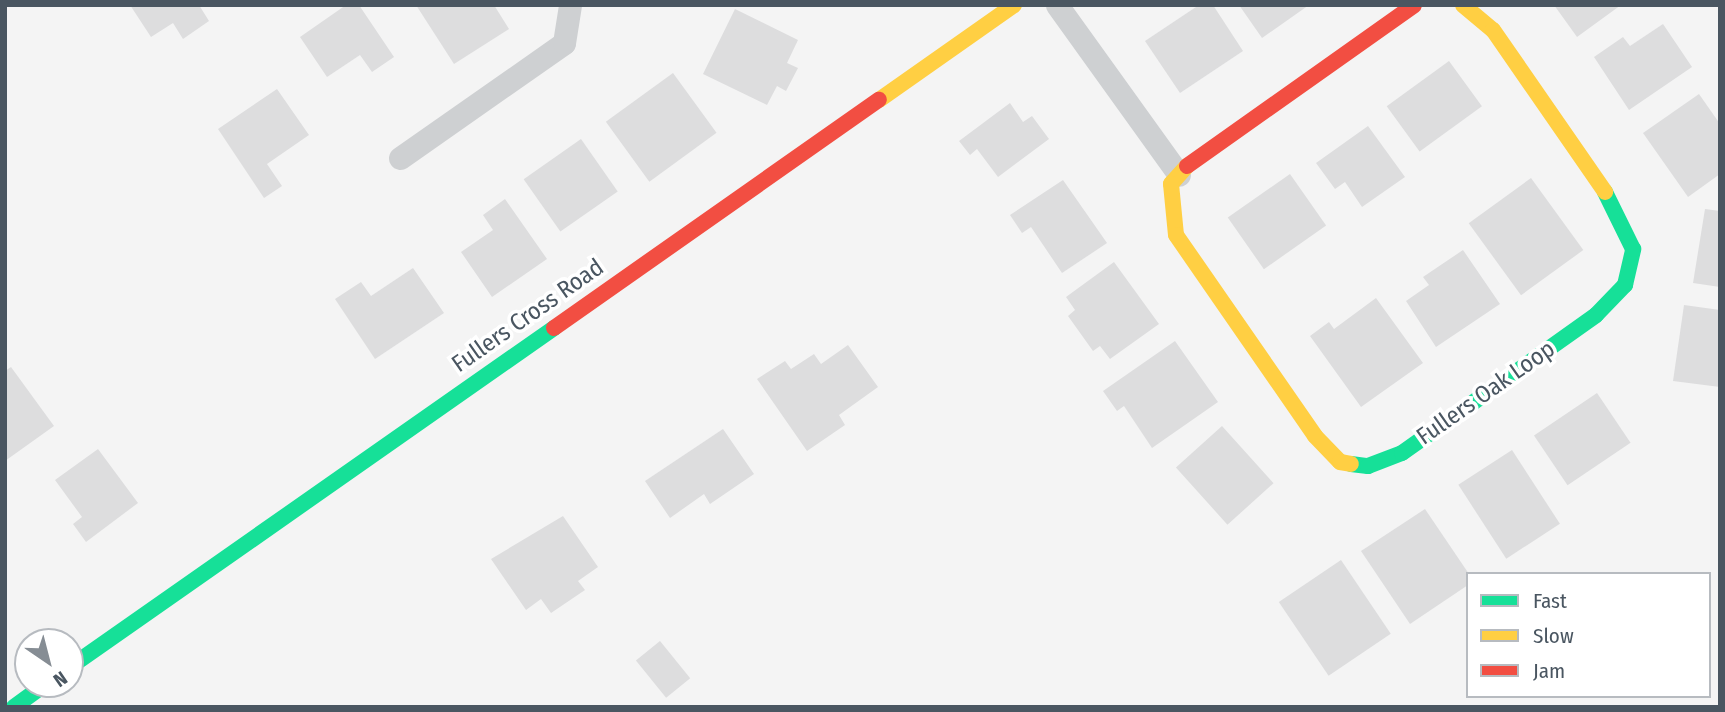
<!DOCTYPE html>
<style>
body{margin:0}
#map{position:relative;width:1725px;height:712px;overflow:hidden;background:#f4f4f4;font-family:"Fira Sans Condensed",sans-serif}
div>[style]{position:absolute}
[style*='--x']{left:calc(var(--x)*1px);top:calc(var(--y)*1px);width:calc(var(--w)*1px);rotate:calc(var(--a)*1deg)}
.building>*{inset:0;background:#ddddde;transform-origin:0 0}
.street>*{height:23px;margin:-11.5px;padding:0 11.5px;transform-origin:11.5px;border-radius:11.5px;background:#ced0d2}
.fast>*{height:16px;margin:-8px;padding:0 8px;transform-origin:8px;border-radius:8px;background:#16e098}
.slow>*{height:16px;margin:-8px;padding:0 8px;transform-origin:8px;border-radius:8px;background:#ffcf43}
.jam>*{height:16px;margin:-8px;padding:0 8px;transform-origin:8px;border-radius:8px;background:#f24e42}
span{translate:-50% -50%;white-space:nowrap;text-align:center;line-height:1.15;-webkit-text-stroke:7px #fff;paint-order:stroke}
.street-label{font-size:24px;color:#4a5661}
.frame{position:absolute;inset:0;border:7px solid #4a5661;pointer-events:none}
.legend{position:absolute;left:1466px;top:572px;width:245px;height:126px;box-sizing:border-box;background:#fff;border:2px solid #b7bbc0;margin:0;padding:9px 12px;list-style:none;font-size:21px;color:#4a5661}
.legend li{display:flex;align-items:center;gap:14px;height:35px}
.legend b{width:35px;border:2px solid #b7bbc0}
.north{position:absolute;left:14px;top:628px;width:70px;height:70px;box-sizing:border-box;background:#fff;border:2px solid #b7bbc0;border-radius:50%;rotate:145deg;font-size:19px;font-weight:700;line-height:28px;text-align:center;color:#4a5661}
.north::after{content:'';display:block;margin:auto;width:24px;height:32px;background:#868d94;clip-path:polygon(50% 0,100% 100%,50% 72%,0 100%)}
</style>
<div id="map">
<div class="building">
<i style="clip-path:polygon(130px 5px,199px 5px,209px 21px,183px 39px,173px 23px,151px 37px)"></i>
<i style="clip-path:polygon(346px 5px,359px 5px,394px 57px,372px 72px,360px 55px,327px 77px,300px 37px)"></i>
<i style="clip-path:polygon(416px 5px,494px 5px,509px 29px,454px 64px)"></i>
<i style="clip-path:polygon(1199px 5px,1213px 5px,1243px 51px,1180px 93px,1145px 41px)"></i>
<i style="clip-path:polygon(1239px 5px,1309px 5px,1262px 38px)"></i>
<i style="clip-path:polygon(1554px 5px,1621px 5px,1577px 37px)"></i>
<i style="clip-path:polygon(735px 9px,798px 40px,787px 63px,798px 68px,786px 91px,777px 86px,767px 105px,703px 74px)"></i>
<i style="clip-path:polygon(1663px 24px,1692px 67px,1629px 110px,1594px 57px,1623px 37px,1630px 46px)"></i>
<i style="left:1449px;top:61px;width:56px;height:77px;rotate:54deg"></i>
<i style="left:673px;top:73px;width:74px;height:83px;rotate:54deg"></i>
<i style="clip-path:polygon(277px 89px,309px 135px,267px 164px,282px 186px,264px 198px,218px 129px)"></i>
<i style="clip-path:polygon(1699px 94px,1720px 124px,1720px 174px,1688px 197px,1643px 133px)"></i>
<i style="clip-path:polygon(1010px 103px,1023px 122px,1032px 116px,1049px 139px,998px 177px,977px 149px,970px 155px,959px 141px)"></i>
<i style="clip-path:polygon(1368px 126px,1405px 177px,1362px 207px,1345px 182px,1335px 189px,1316px 163px)"></i>
<i style="left:581px;top:139px;width:64px;height:70px;rotate:55deg"></i>
<i style="left:1290px;top:174px;width:63px;height:76px;rotate:55deg"></i>
<i style="left:1531px;top:178px;width:89px;height:77px;rotate:54deg"></i>
<i style="clip-path:polygon(1063px 180px,1107px 243px,1062px 273px,1031px 227px,1022px 233px,1010px 215px)"></i>
<i style="clip-path:polygon(505px 199px,547px 259px,492px 297px,461px 252px,493px 230px,483px 215px)"></i>
<i style="clip-path:polygon(1705px 209px,1720px 211px,1720px 287px,1693px 283px)"></i>
<i style="clip-path:polygon(1463px 250px,1500px 304px,1436px 347px,1406px 301px,1429px 285px,1423px 277px)"></i>
<i style="clip-path:polygon(1114px 262px,1159px 324px,1110px 359px,1100px 346px,1093px 351px,1068px 316px,1075px 310px,1066px 297px)"></i>
<i style="clip-path:polygon(413px 268px,444px 313px,375px 359px,335px 299px,361px 282px,371px 296px)"></i>
<i style="clip-path:polygon(1376px 298px,1423px 363px,1361px 407px,1310px 336px,1329px 322px,1334px 329px)"></i>
<i style="clip-path:polygon(1684px 305px,1720px 310px,1720px 387px,1673px 381px)"></i>
<i style="clip-path:polygon(1175px 341px,1218px 402px,1152px 448px,1124px 406px,1117px 411px,1103px 391px)"></i>
<i style="clip-path:polygon(848px 345px,878px 387px,839px 415px,845px 425px,807px 451px,757px 379px,785px 361px,791px 369px,814px 354px,821px 364px)"></i>
<i style="clip-path:polygon(11px 367px,54px 426px,5px 461px,5px 371px)"></i>
<i style="left:1597px;top:393px;width:60px;height:76px;rotate:56deg"></i>
<i style="left:1222px;top:426px;width:77px;height:62px;rotate:48deg"></i>
<i style="clip-path:polygon(723px 429px,754px 474px,710px 504px,704px 494px,670px 518px,645px 481px)"></i>
<i style="clip-path:polygon(98px 449px,138px 503px,86px 542px,73px 524px,82px 517px,55px 480px)"></i>
<i style="left:1512px;top:450px;width:88px;height:64px;rotate:57deg"></i>
<i style="clip-path:polygon(1425px 509px,1469px 574px,1468px 585px,1410px 624px,1361px 551px)"></i>
<i style="clip-path:polygon(563px 516px,598px 567px,578px 581px,585px 590px,551px 613px,541px 599px,526px 610px,491px 559px)"></i>
<i style="left:1341px;top:560px;width:89px;height:75px;rotate:56deg"></i>
<i style="left:660px;top:641px;width:48px;height:31px;rotate:51deg"></i>
</div>
<div class="street">
<i style="--x:1057;--y:5;--w:209;--a:54.3"></i>
<i style="--x:400;--y:158;--w:200;--a:-35"></i>
<i style="--x:564;--y:43;--w:38;--a:-81"></i>
</div>
<div class="fast">
<i style="--x:1351;--y:464;--w:17;--a:7"></i>
<i style="--x:1368;--y:466;--w:36;--a:-21"></i>
<i style="--x:1402;--y:453;--w:238;--a:-35.4"></i>
<i style="--x:1596;--y:315;--w:42;--a:-46"></i>
<i style="--x:1625;--y:285;--w:37;--a:-77"></i>
<i style="--x:1633;--y:249;--w:64;--a:-116.2"></i>
<i style="--x:70;--y:667;--w:591;--a:-35.01"></i>
<i style="--x:14;--y:707;--w:39;--a:-36"></i>
</div>
<div class="slow">
<i style="--x:1463;--y:5;--w:39;--a:40"></i>
<i style="--x:1493;--y:30;--w:197;--a:55.3"></i>
<i style="--x:879;--y:100;--w:165;--a:-35.1"></i>
<i style="--x:1187;--y:166;--w:24;--a:132"></i>
<i style="--x:1171;--y:184;--w:51;--a:84.4"></i>
<i style="--x:1176;--y:235;--w:244;--a:55.3"></i>
<i style="--x:1315;--y:436;--w:36;--a:46"></i>
<i style="--x:1340;--y:462;--w:11;--a:10"></i>
</div>
<div class="jam">
<i style="--x:1187;--y:166;--w:278;--a:-35.3"></i>
<i style="--x:554;--y:328;--w:397;--a:-35.1"></i>
</div>
<div class="street-label">
<span style="left:528px;top:316px;rotate:-35deg">Fullers Cross Road</span>
<span style="left:1486px;top:393px;rotate:-35deg">Fullers Oak Loop</span>
</div>
<div class="frame"></div>
<ul class="legend">
<li><b style="height:9px;background:#16e098"></b>Fast</li>
<li><b style="height:9px;background:#ffcf43"></b>Slow</li>
<li><b style="height:9px;background:#f24e42"></b>Jam</li>
</ul>
<div class="north">N</div>
</div>
